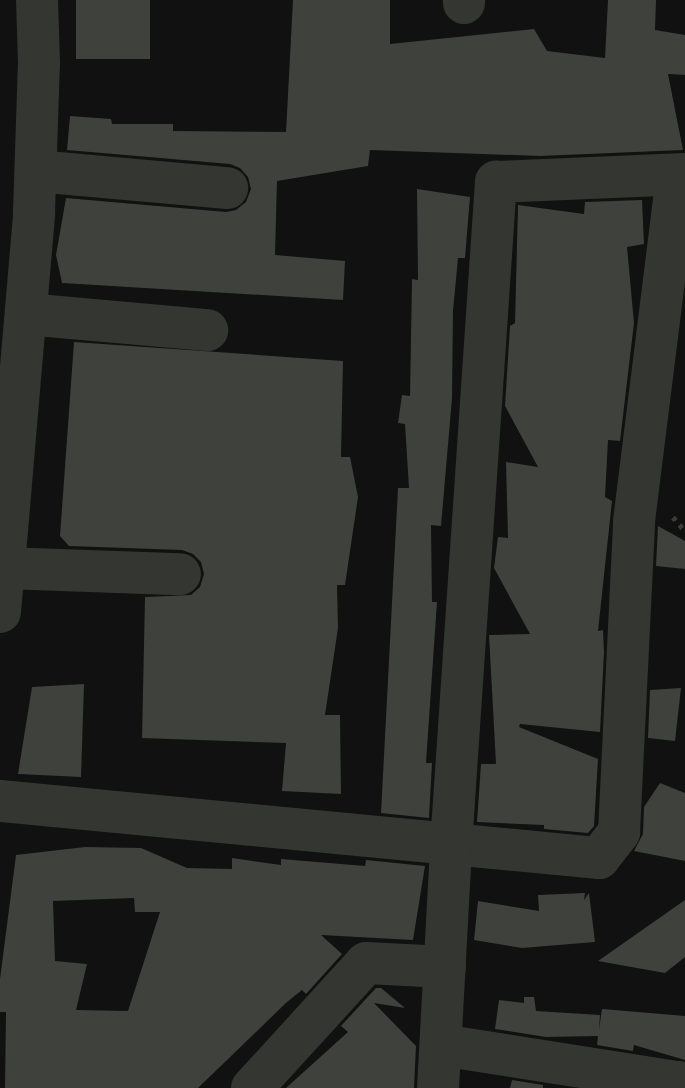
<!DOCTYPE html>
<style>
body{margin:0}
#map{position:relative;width:685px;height:1088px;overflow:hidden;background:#101110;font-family:"Work Sans",sans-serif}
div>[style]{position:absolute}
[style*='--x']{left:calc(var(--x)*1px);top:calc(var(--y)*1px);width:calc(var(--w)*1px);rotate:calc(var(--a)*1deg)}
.building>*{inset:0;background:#3f413c;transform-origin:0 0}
.path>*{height:5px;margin-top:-2.5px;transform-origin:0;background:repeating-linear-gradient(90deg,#3b3c37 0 4px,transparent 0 10px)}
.minor>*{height:42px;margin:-21px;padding:0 21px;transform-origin:21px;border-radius:21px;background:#343631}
span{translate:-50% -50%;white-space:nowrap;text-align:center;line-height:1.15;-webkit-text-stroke:7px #0b0c0b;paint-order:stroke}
</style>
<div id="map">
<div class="building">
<i style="left:76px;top:0;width:74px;height:59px"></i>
<i style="clip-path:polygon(293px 0,390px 0,390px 44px,534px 29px,547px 51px,605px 58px,608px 0,656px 0,655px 30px,685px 35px,685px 75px,668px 74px,683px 150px,540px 156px,370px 150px,368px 166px,277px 181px,275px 255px,345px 261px,343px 300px,62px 283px,56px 255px,66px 198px,226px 212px,236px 210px,246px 202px,251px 189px,248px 177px,240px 168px,230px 164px,67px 150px,70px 116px,111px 119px,112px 124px,173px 124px,173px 131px,286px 132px)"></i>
<i style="clip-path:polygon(417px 189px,470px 197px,465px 258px,458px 258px,453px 311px,452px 398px,441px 526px,431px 525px,432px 602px,437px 602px,426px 763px,432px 763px,429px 818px,381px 813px,398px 488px,409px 488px,405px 424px,398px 423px,402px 395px,410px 396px,412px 279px,418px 280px)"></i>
<i style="clip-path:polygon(642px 200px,644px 244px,627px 247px,634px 323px,620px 441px,608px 440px,605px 497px,612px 501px,598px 631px,603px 630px,604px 652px,600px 732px,520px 724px,519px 727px,598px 759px,594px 826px,588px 833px,544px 829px,544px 825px,477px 822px,481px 764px,496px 764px,489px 635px,530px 634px,494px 568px,498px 537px,508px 538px,506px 462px,538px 467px,505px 406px,510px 326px,515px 323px,518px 205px,584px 214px,585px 202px)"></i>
<i style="clip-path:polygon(74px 342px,343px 361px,341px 457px,350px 457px,358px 497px,345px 585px,337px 585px,338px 628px,325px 715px,340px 715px,341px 794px,282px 791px,286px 743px,142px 738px,145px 597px,191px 595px,200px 587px,204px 574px,201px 562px,193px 554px,182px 550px,69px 546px,60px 536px)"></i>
<i style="clip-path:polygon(658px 526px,685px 541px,685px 569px,656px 566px)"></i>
<i style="clip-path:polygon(84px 684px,81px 777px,18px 774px,32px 687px)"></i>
<i style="clip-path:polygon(681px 688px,675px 741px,648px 738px,650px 690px)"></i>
<i style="clip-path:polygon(660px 783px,685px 793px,685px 861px,634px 851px,643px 834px,644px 807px)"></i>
<i style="clip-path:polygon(evenodd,85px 847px,141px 848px,187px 868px,232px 869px,232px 858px,281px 865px,281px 859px,365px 866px,366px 860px,425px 866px,413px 940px,321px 935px,342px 954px,306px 994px,302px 990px,287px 1002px,198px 1088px,5px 1088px,6px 1012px,0 1012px,0 979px,16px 855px,85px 847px,134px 898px,135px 912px,160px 912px,128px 1011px,76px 1010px,87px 964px,55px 961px,53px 901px,134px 898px)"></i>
<i style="clip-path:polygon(585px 893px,584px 900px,589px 893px,595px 942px,522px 948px,474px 940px,478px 901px,539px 911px,538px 895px)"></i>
<i style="clip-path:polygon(685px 900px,685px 957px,665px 973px,598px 961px)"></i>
<i style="clip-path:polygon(376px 988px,381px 988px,405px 1008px,374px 1003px,416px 1046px,414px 1088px,286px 1088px,348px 1032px,341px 1026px)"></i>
<i style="clip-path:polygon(524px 997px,534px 997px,536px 1011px,600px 1015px,599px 1030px,602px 1009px,685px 1016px,685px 1060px,634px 1045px,633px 1051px,597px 1045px,598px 1036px,546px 1037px,495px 1029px,499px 1000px,524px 1003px)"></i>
<i style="clip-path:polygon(512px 1080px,543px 1085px,543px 1088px,510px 1088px)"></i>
</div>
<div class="path">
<i style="--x:673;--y:517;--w:18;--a:49"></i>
</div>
<div class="minor">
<i style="--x:464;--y:0;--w:3;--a:90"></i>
<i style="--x:36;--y:171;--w:192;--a:5.1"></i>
<i style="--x:26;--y:314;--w:182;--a:5.1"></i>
<i style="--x:4;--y:568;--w:176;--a:2"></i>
<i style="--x:0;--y:612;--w:401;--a:-85.1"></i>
<i style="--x:34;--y:212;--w:149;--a:-88.1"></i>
<i style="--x:39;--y:63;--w:63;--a:-91.8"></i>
<i style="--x:0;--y:801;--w:602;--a:5.44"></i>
<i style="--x:599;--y:858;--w:33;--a:-52"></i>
<i style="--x:619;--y:832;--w:311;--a:-87.2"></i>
<i style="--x:634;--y:521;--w:349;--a:-82.9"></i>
<i style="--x:441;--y:1045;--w:240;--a:8.9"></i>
<i style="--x:678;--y:1082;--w:6;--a:72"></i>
<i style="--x:252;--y:1088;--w:169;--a:-47.6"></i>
<i style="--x:366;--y:963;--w:79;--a:2.9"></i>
<i style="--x:438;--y:1088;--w:243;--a:-86.9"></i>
<i style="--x:451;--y:845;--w:665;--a:-86.12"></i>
<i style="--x:496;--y:182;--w:189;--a:-2.4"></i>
</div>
</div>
